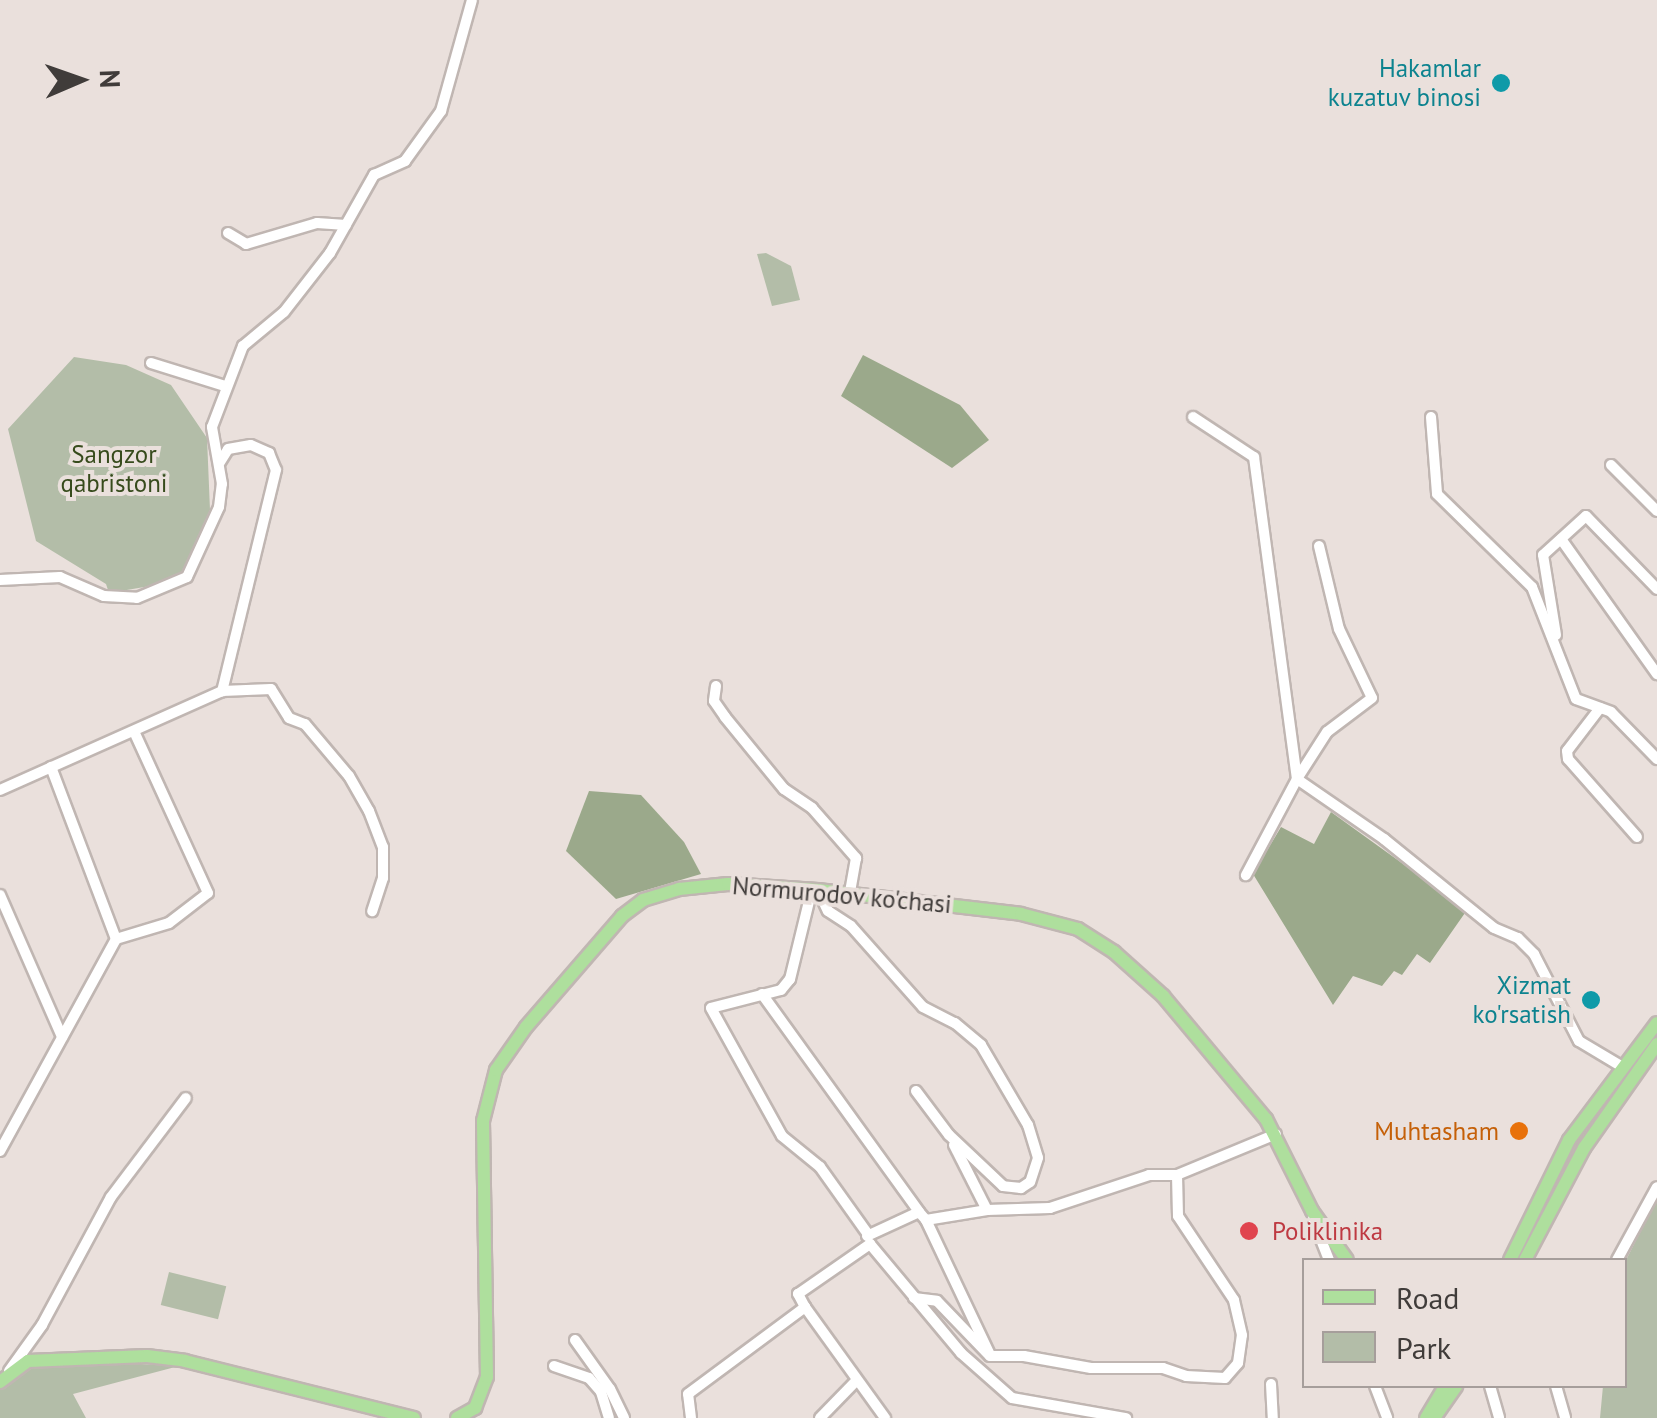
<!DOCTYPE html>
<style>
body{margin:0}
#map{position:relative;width:1657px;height:1418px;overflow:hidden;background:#eae0dc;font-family:"PT Sans",sans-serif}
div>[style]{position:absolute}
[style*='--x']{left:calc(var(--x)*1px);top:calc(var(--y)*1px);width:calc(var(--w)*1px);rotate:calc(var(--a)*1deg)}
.green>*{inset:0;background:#b3bda8;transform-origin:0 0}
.forest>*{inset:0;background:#9ba98b}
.roads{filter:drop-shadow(2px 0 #c0b6b2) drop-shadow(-2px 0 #c0b6b2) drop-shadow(0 2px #c0b6b2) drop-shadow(0 -2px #c0b6b2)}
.minor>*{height:10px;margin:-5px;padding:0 5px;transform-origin:5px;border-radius:5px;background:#fff}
.major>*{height:12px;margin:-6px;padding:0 6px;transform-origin:6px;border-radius:6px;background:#aedf9d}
.dots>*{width:28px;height:28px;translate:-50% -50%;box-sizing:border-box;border:5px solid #eae0dc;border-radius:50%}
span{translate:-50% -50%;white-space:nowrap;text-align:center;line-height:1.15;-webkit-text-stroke:8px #eae0dc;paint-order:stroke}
.culture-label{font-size:25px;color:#0d838f}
.right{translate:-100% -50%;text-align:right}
.park-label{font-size:25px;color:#374b1c}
.street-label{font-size:25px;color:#403c3a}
.food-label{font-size:25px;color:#c56008}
.health-label{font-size:25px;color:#be3a42}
.left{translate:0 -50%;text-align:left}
.legend{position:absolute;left:1302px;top:1258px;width:325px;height:130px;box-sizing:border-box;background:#eae0dc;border:2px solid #a69e9b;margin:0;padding:12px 18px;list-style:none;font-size:30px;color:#403c3a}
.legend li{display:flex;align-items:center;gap:20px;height:50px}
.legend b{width:50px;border:2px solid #a69e9b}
.north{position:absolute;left:30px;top:30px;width:100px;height:100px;-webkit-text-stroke:8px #eae0dc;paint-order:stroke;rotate:88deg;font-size:28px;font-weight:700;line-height:40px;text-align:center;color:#403c3a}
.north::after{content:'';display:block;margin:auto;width:35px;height:45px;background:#403c3a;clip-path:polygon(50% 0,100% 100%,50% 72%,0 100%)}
</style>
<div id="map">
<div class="green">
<i style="clip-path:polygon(766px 253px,791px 266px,800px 300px,772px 306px,757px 254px)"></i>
<i style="clip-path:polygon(74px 357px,126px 365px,171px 385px,207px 438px,210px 510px,182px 573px,162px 584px,109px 593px,106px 584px,36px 541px,8px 429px)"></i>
<i style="clip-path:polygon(1657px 1199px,1657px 1418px,1600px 1418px,1603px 1386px,1624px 1386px,1625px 1262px)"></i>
<i style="left:169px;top:1272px;width:59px;height:34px;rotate:14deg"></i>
<i style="clip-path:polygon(102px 1362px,179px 1366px,73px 1394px,86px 1418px,0 1418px,0 1387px,15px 1375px,36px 1367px)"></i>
</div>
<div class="forest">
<i style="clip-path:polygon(863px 355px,960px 405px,989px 440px,952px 468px,841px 396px)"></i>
<i style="clip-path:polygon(589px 791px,641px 795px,684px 842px,701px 874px,616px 899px,566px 851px)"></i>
<i style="clip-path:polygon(1331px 812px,1467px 910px,1430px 963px,1417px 954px,1402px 975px,1394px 971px,1382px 986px,1353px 976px,1333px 1005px,1253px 874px,1281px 827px,1314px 844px)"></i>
</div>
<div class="roads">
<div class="minor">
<i style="--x:228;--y:233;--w:21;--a:31"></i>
<i style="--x:246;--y:244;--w:74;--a:-16.5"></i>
<i style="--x:317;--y:223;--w:29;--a:4"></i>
<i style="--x:151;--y:363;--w:77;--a:17.3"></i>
<i style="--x:1193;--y:417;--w:73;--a:33.3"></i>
<i style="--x:1254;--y:457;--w:325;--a:82.4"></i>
<i style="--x:1297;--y:779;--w:109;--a:118"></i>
<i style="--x:1431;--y:417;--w:77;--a:85.5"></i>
<i style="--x:1437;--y:494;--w:133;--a:44.4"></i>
<i style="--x:1532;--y:587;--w:120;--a:68.6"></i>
<i style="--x:1576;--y:699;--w:37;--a:20"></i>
<i style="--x:1611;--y:712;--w:66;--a:45.6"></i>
<i style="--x:220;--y:462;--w:15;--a:-58"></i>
<i style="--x:228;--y:449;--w:23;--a:-10"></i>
<i style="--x:251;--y:445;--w:20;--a:24"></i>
<i style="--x:269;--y:453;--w:18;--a:68"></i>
<i style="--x:276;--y:470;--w:228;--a:103.7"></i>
<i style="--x:1611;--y:465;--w:65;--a:45"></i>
<i style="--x:1561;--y:539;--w:166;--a:54.6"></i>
<i style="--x:1319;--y:546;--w:85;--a:76.5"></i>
<i style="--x:1339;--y:629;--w:76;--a:64.4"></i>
<i style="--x:1372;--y:698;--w:56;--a:142.9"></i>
<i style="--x:1327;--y:732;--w:56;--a:122.6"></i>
<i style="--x:1297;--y:779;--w:106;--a:34.6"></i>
<i style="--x:1384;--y:839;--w:141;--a:39"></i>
<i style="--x:1494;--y:928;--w:26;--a:23"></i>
<i style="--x:1518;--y:938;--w:23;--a:45"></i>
<i style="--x:1534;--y:954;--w:98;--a:62.7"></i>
<i style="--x:1579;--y:1041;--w:49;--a:30.8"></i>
<i style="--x:0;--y:580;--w:60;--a:-2.9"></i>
<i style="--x:60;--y:577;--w:48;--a:23.4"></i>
<i style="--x:104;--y:596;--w:33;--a:3"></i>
<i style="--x:137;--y:598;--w:54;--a:-22.8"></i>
<i style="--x:187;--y:577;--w:77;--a:-65.4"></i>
<i style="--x:219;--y:507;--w:23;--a:-83"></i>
<i style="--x:222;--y:484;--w:58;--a:-100"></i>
<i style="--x:212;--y:427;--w:87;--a:-69.1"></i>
<i style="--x:243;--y:346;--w:53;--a:-39.7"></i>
<i style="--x:284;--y:312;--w:75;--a:-52.1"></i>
<i style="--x:330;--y:253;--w:90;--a:-60.6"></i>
<i style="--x:374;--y:175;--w:34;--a:-24"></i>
<i style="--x:405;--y:161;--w:62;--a:-54.2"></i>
<i style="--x:441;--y:111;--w:115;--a:-74.4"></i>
<i style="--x:1556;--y:635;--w:81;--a:-99.2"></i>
<i style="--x:1543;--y:555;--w:58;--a:-42.2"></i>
<i style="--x:1586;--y:516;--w:102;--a:45.8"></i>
<i style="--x:716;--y:686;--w:15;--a:98"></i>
<i style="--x:714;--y:701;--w:19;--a:55"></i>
<i style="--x:725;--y:717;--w:93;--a:50.7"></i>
<i style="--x:784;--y:789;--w:34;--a:34"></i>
<i style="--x:812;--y:808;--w:67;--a:48.7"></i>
<i style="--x:856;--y:858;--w:36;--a:100"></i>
<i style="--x:1600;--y:708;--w:54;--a:127.5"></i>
<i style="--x:1567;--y:751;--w:8;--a:83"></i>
<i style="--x:1568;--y:759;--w:104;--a:48.5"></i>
<i style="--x:0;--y:790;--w:243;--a:-24"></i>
<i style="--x:222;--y:691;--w:49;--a:-2.3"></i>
<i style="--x:271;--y:689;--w:34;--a:58"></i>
<i style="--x:289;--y:718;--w:17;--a:21"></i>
<i style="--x:305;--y:724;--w:68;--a:49.8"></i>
<i style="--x:349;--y:776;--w:40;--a:60.3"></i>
<i style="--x:369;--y:811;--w:39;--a:69"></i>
<i style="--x:383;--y:847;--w:31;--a:90"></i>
<i style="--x:383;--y:878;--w:35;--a:108"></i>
<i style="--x:812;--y:889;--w:93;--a:103.7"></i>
<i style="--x:790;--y:979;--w:14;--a:129"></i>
<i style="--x:781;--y:990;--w:72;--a:165.6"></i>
<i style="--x:711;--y:1008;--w:146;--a:61"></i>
<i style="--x:782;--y:1136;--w:49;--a:39.2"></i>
<i style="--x:820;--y:1167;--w:81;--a:54.5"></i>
<i style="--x:818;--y:890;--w:23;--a:65"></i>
<i style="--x:828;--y:911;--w:27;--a:33"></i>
<i style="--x:851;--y:926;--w:108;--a:48.4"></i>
<i style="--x:923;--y:1007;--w:36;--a:27"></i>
<i style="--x:955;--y:1023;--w:34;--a:40"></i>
<i style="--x:981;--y:1045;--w:93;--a:59.6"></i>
<i style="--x:1028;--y:1125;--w:34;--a:73"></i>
<i style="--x:1038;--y:1158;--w:25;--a:108"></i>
<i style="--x:1030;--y:1182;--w:11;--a:146"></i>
<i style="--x:1021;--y:1188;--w:18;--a:-174"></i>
<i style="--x:1003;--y:1186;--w:74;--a:-136.6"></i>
<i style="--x:949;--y:1135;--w:55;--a:-126.9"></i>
<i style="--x:0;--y:895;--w:155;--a:66.4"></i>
<i style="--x:116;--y:939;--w:55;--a:-16.8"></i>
<i style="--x:169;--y:923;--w:49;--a:-37.6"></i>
<i style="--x:208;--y:893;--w:178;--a:-114.6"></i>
<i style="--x:762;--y:994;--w:269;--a:54.2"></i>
<i style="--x:954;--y:1145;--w:73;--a:63.1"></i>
<i style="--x:0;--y:1151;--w:242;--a:-61.3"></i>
<i style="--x:116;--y:939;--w:184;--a:-110.7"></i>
<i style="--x:1313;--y:1219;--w:44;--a:68.7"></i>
<i style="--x:926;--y:1220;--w:149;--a:64.6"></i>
<i style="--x:867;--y:1236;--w:57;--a:-24.8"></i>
<i style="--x:919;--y:1212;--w:11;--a:49"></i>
<i style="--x:926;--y:1220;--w:62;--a:-9.3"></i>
<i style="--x:987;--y:1210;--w:63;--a:-1.8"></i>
<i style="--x:1050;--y:1208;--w:104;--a:-18.4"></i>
<i style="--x:1149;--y:1175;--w:28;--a:0"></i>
<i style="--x:1177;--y:1175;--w:107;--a:-22.5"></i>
<i style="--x:1617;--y:1260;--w:83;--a:-61.3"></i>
<i style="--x:914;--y:1298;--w:23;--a:7"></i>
<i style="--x:937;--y:1301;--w:76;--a:46.1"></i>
<i style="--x:990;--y:1356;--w:34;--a:0"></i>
<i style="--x:1024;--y:1356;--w:68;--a:10.2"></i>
<i style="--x:1091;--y:1368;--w:72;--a:0"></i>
<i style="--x:1163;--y:1368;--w:24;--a:19"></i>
<i style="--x:1186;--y:1376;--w:39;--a:3"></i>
<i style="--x:1225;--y:1378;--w:20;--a:-49"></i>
<i style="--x:1238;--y:1363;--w:28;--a:-82"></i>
<i style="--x:1242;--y:1335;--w:36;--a:-103"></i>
<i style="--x:1234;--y:1300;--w:101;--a:-123.7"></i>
<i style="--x:1178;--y:1216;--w:41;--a:-91.4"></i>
<i style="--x:805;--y:1307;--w:137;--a:54.2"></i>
<i style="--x:575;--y:1340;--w:60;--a:54.5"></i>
<i style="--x:610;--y:1389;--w:32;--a:64"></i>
<i style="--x:554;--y:1366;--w:37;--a:19"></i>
<i style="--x:589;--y:1378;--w:18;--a:49"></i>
<i style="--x:601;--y:1392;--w:27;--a:73"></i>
<i style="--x:9;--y:1371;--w:57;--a:-54.3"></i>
<i style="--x:42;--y:1325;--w:145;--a:-61.7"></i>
<i style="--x:111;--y:1197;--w:124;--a:-52.9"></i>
<i style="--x:1271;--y:1384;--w:34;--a:87"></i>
<i style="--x:1375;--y:1386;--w:34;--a:69"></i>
<i style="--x:1490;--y:1386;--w:33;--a:74"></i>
<i style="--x:1556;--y:1386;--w:33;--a:74"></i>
<i style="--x:691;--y:1418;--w:24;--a:-97"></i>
<i style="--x:688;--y:1394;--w:146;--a:-36.6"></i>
<i style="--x:805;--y:1307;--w:15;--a:-118"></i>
<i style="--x:798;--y:1294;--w:88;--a:-34.8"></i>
<i style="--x:870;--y:1244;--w:142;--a:50.1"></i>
<i style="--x:961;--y:1353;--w:68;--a:41.4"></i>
<i style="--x:1012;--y:1398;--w:116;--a:10"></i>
<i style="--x:820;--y:1418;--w:52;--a:-45.8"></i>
</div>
<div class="major">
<i style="--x:1510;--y:1260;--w:134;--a:-63.8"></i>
<i style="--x:1569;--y:1140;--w:146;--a:-53.1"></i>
<i style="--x:1525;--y:1260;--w:127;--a:-62.2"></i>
<i style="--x:1584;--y:1148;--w:127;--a:-54.9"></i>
<i style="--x:0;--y:1382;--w:35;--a:-37"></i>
<i style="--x:28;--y:1361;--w:119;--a:-2.4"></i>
<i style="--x:147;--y:1356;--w:38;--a:7"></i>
<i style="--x:185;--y:1361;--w:236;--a:14"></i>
<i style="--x:457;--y:1418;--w:21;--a:-29"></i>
<i style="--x:475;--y:1408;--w:33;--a:-69"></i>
<i style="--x:487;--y:1377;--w:256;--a:-90.9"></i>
<i style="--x:483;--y:1121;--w:53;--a:-75.7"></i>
<i style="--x:496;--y:1070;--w:52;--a:-55.1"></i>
<i style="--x:526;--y:1027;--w:147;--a:-49.1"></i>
<i style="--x:622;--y:916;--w:26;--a:-37"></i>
<i style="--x:643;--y:900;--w:38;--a:-17"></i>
<i style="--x:679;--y:889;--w:49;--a:-5.8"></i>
<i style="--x:728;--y:884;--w:90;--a:3.8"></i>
<i style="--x:818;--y:890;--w:204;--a:6.7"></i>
<i style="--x:1021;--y:914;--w:59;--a:14.7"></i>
<i style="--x:1078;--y:929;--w:43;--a:32.6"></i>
<i style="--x:1114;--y:952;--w:66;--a:41.9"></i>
<i style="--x:1163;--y:996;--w:160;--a:50.1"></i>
<i style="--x:1266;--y:1119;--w:103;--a:63.4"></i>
<i style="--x:1312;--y:1211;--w:60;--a:54.5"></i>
<i style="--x:1426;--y:1418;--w:37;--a:-59"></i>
<i style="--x:1434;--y:1418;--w:39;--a:-55"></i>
</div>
</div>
<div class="dots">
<i style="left:1501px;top:83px;background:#0f9aa8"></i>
<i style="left:1591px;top:1000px;background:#0f9aa8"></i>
<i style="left:1519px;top:1131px;background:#e8710a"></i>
<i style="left:1249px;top:1231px;background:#e0444e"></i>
</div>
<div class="culture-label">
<span class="right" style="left:1481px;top:83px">Hakamlar<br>kuzatuv binosi</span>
<span class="right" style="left:1571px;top:1000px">Xizmat<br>ko'rsatish</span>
</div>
<div class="park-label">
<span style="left:114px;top:469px">Sangzor<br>qabristoni</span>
</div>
<div class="street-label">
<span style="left:842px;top:895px;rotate:5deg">Normurodov ko'chasi</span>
</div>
<div class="food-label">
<span class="right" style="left:1499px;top:1131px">Muhtasham</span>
</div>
<div class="health-label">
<span class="left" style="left:1272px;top:1231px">Poliklinika</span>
</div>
<ul class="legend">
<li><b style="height:12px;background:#aedf9d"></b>Road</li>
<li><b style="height:28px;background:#b3bda8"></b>Park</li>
</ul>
<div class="north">N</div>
</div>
